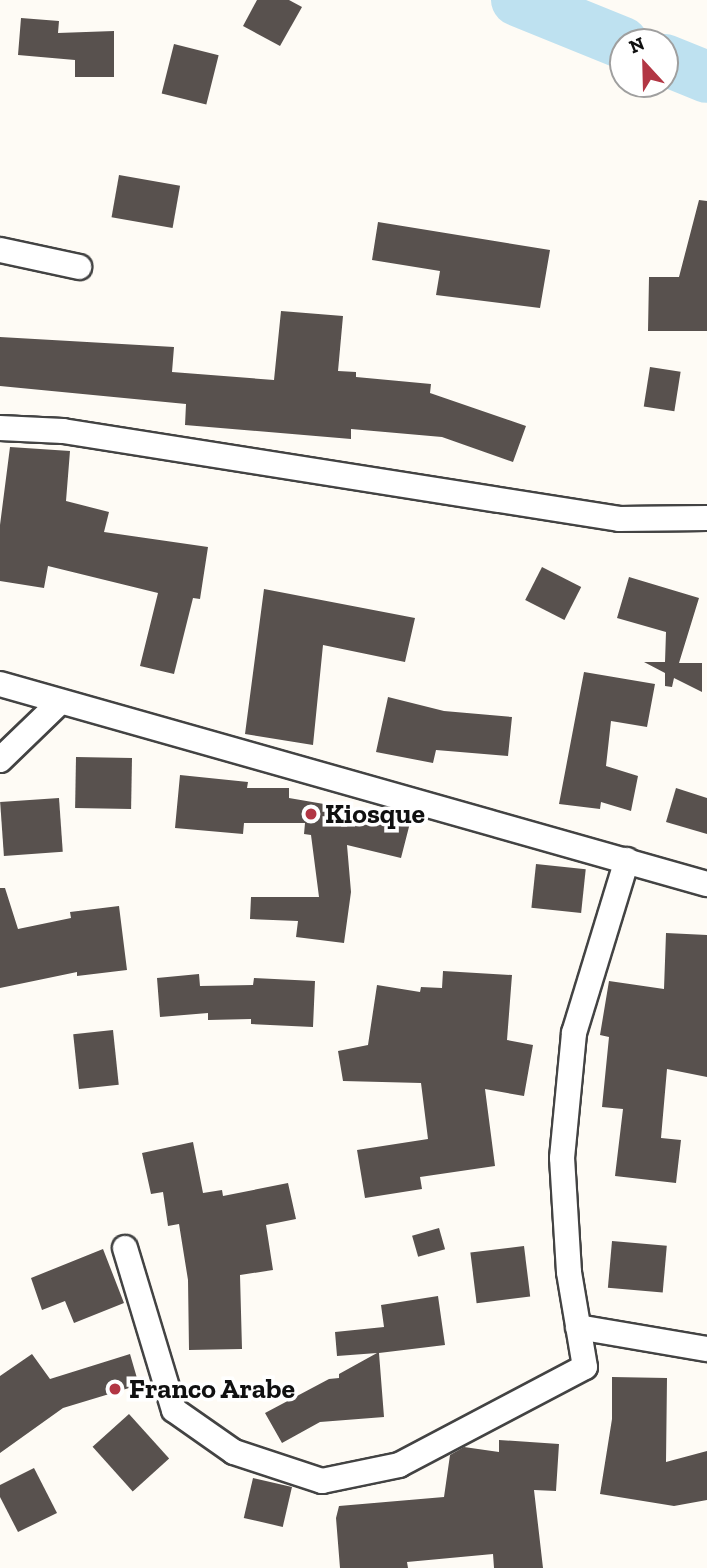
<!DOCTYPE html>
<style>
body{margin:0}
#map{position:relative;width:707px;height:1568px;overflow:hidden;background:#fefbf5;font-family:"Zilla Slab",serif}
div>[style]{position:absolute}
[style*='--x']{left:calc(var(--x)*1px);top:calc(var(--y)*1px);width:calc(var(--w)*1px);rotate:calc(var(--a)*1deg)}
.river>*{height:52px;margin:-26px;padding:0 26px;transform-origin:26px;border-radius:26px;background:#bee1f0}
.building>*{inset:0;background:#58514e;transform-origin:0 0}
.roads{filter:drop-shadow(2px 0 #434343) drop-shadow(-2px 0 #434343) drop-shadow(0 2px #434343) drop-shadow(0 -2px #434343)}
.minor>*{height:24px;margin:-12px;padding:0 12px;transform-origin:12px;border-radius:12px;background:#fff}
.dots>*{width:19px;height:19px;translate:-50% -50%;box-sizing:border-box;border:4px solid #fff;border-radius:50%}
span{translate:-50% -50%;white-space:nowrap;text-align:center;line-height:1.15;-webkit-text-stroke:7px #fff;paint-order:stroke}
.poi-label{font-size:28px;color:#101010;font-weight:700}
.left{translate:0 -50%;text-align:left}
.north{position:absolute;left:609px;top:28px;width:70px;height:70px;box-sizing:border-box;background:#fff;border:2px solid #9f9f9f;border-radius:50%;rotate:338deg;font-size:19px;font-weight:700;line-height:28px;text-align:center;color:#101010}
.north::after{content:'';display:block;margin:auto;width:24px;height:32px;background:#b23644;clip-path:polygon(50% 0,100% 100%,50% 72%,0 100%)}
</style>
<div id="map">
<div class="river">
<i style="--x:517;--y:0;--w:114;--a:22.1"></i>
<i style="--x:665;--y:60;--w:45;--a:22"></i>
</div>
<div class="building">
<i style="clip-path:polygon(257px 0,289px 0,302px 7px,280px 46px,243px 26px)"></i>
<i style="clip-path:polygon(21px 18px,59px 21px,58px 33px,114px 31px,114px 77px,75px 77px,75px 60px,18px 55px)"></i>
<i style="left:174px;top:44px;width:46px;height:51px;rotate:14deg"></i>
<i style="left:119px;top:175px;width:62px;height:43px;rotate:10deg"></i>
<i style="clip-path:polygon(699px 200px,707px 201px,707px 331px,648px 331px,649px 277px,679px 277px)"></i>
<i style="clip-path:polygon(378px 222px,550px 250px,540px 308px,436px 295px,440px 271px,372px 260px)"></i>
<i style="clip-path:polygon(281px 311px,343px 316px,338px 371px,356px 372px,356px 377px,431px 384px,430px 393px,526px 426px,513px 462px,442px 437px,351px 429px,351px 439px,185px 425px,186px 404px,0 386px,0 337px,174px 347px,172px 372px,274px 380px)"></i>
<i style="left:650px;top:367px;width:31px;height:40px;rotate:9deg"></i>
<i style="clip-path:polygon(10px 447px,70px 451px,66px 501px,109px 512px,104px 532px,208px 547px,200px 599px,193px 598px,174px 674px,140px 666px,158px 593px,48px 566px,44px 588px,0 581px,0 525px)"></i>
<i style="left:542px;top:567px;width:44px;height:37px;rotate:27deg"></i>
<i style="clip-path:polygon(629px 577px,699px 598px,679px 663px,702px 663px,702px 692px,674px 678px,672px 687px,665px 686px,665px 673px,644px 662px,665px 662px,666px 632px,617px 618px)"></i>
<i style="clip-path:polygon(264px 589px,415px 618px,405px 662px,323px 645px,313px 745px,245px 734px)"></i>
<i style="clip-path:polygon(584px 672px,655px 684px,647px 727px,611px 721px,606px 766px,638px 776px,631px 811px,601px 802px,600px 809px,559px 804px)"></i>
<i style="clip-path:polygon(388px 697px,444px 711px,512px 717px,508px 756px,436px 750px,433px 763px,376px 752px)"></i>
<i style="left:76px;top:757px;width:56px;height:51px;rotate:1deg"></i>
<i style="clip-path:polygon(180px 775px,248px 782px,247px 788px,289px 788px,289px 798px,411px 819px,401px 858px,347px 845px,351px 892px,344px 943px,296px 937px,298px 921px,250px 919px,251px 897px,319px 897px,311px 835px,304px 834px,305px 823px,244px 823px,243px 834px,175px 828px)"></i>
<i style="clip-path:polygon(676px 788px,707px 798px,707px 834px,666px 822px)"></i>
<i style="left:59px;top:798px;width:54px;height:59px;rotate:86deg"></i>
<i style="left:536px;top:864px;width:50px;height:44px;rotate:6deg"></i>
<i style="clip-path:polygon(0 888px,5px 888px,18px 929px,71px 918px,70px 912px,119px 906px,127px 970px,77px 976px,77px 972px,0 988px)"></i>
<i style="clip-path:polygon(666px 933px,707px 935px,707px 1077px,667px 1069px,661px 1138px,681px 1140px,676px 1183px,615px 1176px,623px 1109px,602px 1107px,609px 1037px,600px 1035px,609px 981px,664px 989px)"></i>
<i style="clip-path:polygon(443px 971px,512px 975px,507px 1040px,533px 1045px,524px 1096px,485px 1089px,495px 1166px,420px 1177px,422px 1189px,365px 1198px,357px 1150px,428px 1139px,421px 1083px,343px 1081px,338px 1051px,368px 1045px,377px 985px,420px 992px,421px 987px,442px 988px)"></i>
<i style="clip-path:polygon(199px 974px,200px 986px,253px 985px,254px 978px,315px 981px,313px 1027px,251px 1024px,251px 1019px,208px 1020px,208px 1013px,160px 1017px,157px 978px)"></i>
<i style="left:113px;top:1030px;width:55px;height:40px;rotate:84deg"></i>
<i style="clip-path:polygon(193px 1142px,203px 1193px,222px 1190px,223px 1196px,288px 1183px,296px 1219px,266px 1225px,273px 1270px,240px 1275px,242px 1349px,189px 1350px,188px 1280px,179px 1224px,168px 1226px,163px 1192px,151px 1194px,142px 1153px)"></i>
<i style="left:439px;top:1228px;width:22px;height:28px;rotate:74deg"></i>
<i style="left:612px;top:1241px;width:55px;height:47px;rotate:5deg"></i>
<i style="left:524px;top:1246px;width:51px;height:54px;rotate:83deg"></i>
<i style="clip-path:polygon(103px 1249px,124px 1303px,74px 1323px,65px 1301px,42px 1310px,31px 1278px)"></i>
<i style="clip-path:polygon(438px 1296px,445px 1345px,379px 1353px,384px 1417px,320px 1422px,282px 1443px,265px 1413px,329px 1379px,339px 1378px,339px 1374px,377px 1353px,337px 1356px,335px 1332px,384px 1327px,381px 1305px)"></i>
<i style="clip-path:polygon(32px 1354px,50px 1379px,130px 1354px,139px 1385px,63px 1408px,0 1453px,0 1376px)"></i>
<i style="clip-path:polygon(612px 1377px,667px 1378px,666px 1462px,707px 1451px,707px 1500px,674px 1506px,600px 1494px,612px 1419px)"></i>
<i style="left:129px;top:1414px;width:60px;height:49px;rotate:48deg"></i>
<i style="clip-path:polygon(499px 1440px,559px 1444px,556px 1491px,534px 1490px,543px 1568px,494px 1568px,493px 1554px,407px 1562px,408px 1568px,340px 1568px,336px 1518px,339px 1506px,444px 1497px,450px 1455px,464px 1447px,499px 1452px)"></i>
<i style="clip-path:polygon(34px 1468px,57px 1513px,18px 1532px,0 1497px,0 1485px)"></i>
<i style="left:253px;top:1478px;width:40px;height:41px;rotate:13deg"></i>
</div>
<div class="roads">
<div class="minor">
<i style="--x:0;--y:250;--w:81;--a:12.1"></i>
<i style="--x:0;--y:428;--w:63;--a:2.7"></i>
<i style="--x:63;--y:431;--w:563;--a:8.99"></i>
<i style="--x:619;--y:519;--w:88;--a:-0.7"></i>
<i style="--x:0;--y:684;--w:735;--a:15.8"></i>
<i style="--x:0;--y:760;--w:83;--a:-44"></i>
<i style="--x:125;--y:1248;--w:169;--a:73.2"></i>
<i style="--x:174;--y:1410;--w:73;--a:35"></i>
<i style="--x:234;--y:1452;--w:93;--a:18.2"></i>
<i style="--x:322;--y:1481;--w:79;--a:-11.7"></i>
<i style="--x:399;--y:1465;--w:210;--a:-27.8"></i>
<i style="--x:585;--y:1367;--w:96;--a:-99.6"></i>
<i style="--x:569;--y:1272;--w:114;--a:-93.5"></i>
<i style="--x:562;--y:1158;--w:126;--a:-84.5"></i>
<i style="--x:574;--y:1033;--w:181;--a:-73"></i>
<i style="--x:578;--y:1327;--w:131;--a:9.7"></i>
</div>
</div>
<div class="dots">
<i style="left:311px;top:814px;background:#b23644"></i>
<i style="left:115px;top:1389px;background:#b23644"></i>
</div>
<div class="poi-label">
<span class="left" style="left:325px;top:814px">Kiosque</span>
<span class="left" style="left:129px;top:1389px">Franco Arabe</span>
</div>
<div class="north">N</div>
</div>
